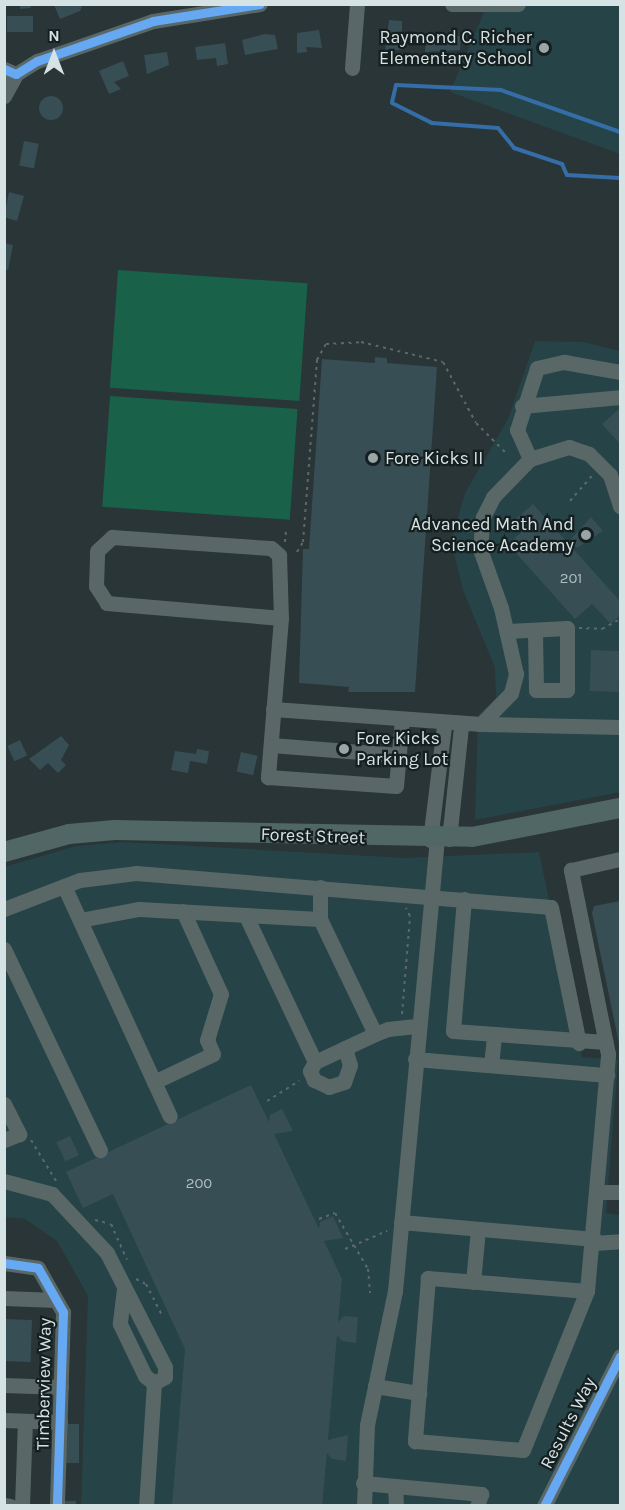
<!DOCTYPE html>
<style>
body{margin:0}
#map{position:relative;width:625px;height:1510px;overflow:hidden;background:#293537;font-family:Karla,sans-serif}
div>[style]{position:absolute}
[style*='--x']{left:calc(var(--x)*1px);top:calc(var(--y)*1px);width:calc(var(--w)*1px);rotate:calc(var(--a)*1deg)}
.built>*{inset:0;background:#264347}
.green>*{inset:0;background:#196148;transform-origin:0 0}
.stream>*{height:4px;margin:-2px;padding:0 2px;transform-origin:2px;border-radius:2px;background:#356da8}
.building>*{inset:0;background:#374e55;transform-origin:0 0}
.round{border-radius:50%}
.path>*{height:2px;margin-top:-1px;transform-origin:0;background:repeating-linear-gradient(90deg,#5d6968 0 3px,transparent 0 7.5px)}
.minor>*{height:15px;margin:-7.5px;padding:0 7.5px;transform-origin:7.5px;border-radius:7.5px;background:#596867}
.major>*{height:20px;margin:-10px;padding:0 10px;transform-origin:10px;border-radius:10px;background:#506765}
.cycleway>*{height:9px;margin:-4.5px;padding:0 4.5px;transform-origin:4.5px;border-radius:4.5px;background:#66a8f1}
.dots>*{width:16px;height:16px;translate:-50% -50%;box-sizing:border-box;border:3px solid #151f20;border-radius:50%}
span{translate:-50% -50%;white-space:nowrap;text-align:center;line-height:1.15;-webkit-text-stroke:4.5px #151f20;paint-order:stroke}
.number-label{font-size:15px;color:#aebec1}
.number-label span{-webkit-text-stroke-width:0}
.poi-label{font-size:18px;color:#d6e3e5}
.right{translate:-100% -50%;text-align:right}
.left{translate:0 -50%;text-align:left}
.street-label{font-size:18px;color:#d6e3e5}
.frame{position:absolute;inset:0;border:6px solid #d6e3e5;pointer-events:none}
.north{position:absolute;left:24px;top:24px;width:60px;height:60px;-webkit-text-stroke:4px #151f20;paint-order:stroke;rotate:0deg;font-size:16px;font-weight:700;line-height:24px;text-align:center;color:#d6e3e5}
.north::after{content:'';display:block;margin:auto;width:21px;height:27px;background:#d6e3e5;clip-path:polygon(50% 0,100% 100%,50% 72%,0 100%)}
</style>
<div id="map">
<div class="built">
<i style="clip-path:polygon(487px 5px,620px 5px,620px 154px,450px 92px)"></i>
<i style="clip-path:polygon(535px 341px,583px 342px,620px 351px,620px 792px,475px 820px,478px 715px,496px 698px,495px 668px,463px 590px,451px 541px,465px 493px,508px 419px)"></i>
<i style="clip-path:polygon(123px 842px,405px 858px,539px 852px,582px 1057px,618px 1060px,606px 1213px,620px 1215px,620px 1505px,81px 1505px,88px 1296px,57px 1241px,25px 1219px,5px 1217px,4px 867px,76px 846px)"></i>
</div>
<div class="green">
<i style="left:118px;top:270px;width:190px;height:118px;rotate:4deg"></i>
<i style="left:110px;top:396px;width:188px;height:111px;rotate:4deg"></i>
</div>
<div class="stream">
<i style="--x:620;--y:132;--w:126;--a:-160.6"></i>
<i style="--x:501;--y:90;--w:105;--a:-177.3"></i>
<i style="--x:396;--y:85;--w:18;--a:103"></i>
<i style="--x:392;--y:103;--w:45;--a:26.6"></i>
<i style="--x:432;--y:123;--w:66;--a:4.3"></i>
<i style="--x:498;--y:128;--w:26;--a:51"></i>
<i style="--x:514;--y:148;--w:51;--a:18.4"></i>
<i style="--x:562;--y:164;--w:12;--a:66"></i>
<i style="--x:567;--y:175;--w:53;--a:3.2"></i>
</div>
<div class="building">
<i style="clip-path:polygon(20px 4px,30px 4px,31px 8px,20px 9px)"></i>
<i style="clip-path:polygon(83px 4px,80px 11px,60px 19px,54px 5px)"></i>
<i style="left:33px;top:16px;width:16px;height:26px;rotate:90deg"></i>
<i style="clip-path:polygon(389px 20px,402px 21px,402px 50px,385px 50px)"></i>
<i style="clip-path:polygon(319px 30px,322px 48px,306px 47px,307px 52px,297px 53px,297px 33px)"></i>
<i style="clip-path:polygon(427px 32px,461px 36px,460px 50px,425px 52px)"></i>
<i style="clip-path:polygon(265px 34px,275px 35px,278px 49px,245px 55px,242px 40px)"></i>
<i style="clip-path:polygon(225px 43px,228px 64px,217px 66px,216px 58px,197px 60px,195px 47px)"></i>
<i style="clip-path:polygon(167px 52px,169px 65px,147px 74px,144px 55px)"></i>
<i style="clip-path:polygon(123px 61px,129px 76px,114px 82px,121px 89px,109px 94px,99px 71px)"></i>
<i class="round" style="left:39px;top:96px;width:24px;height:24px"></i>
<i style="left:24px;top:141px;width:15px;height:25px;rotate:11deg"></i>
<i style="clip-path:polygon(9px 192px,24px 196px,17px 221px,4px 217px)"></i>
<i style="clip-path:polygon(4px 243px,13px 245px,8px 270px,4px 269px)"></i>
<i style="clip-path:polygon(375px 357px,387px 358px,387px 363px,437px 367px,415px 692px,348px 692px,349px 687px,299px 683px,303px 549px,309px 549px,322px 359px,375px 363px)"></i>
<i style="clip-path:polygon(620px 408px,620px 444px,602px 424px)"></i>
<i style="clip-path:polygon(533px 504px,620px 601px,620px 615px,611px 624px,592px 604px,575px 619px,508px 544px,525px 529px,516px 519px)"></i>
<i style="clip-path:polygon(591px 517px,603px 531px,577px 548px,570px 540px)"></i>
<i style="left:591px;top:650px;width:29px;height:41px;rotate:2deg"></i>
<i style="clip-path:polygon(61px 736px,69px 745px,61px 760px,66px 765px,58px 773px,48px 763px,40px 770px,29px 759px)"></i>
<i style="left:20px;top:740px;width:17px;height:14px;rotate:65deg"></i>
<i style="clip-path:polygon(197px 749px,209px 751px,207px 764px,190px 761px,188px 773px,171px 770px,175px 751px,196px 754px)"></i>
<i style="left:241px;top:752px;width:17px;height:20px;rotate:13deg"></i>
<i style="clip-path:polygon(620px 901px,620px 1044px,619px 1044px,592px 913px,594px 906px)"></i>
<i style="clip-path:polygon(251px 1085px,269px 1122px,270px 1115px,282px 1109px,293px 1131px,274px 1134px,319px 1229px,320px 1222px,333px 1216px,343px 1238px,324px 1241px,342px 1279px,338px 1322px,344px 1316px,358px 1317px,356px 1343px,342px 1341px,337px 1335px,328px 1440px,348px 1435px,346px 1461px,332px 1459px,327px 1453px,322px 1506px,172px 1505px,185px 1349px,113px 1194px,83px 1208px,66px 1172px)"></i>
<i style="left:70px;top:1136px;width:21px;height:15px;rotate:65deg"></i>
<i style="left:4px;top:1319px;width:28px;height:42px;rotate:2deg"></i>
<i style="left:66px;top:1424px;width:13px;height:39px"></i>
<i style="left:64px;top:1501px;width:12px;height:5px"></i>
</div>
<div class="path">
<i style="--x:570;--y:501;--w:33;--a:-49"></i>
<i style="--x:285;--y:542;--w:12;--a:-85"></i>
<i style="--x:297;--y:552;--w:12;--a:-59"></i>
<i style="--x:303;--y:542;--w:183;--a:-85.6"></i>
<i style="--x:317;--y:360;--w:18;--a:-61"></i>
<i style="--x:326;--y:344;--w:35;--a:-3"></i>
<i style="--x:361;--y:342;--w:84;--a:13.7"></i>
<i style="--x:443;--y:362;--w:69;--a:61.6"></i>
<i style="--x:476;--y:423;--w:42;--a:45"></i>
<i style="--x:579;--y:628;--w:23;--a:2"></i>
<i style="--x:602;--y:629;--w:21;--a:-29"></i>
<i style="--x:402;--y:1014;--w:98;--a:-85.3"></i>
<i style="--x:410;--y:916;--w:9;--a:-117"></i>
<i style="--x:267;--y:1101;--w:38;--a:-32"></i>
<i style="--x:31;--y:1140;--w:48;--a:58.6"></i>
<i style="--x:319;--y:1219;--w:17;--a:-21"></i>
<i style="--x:335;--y:1213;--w:65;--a:59.5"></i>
<i style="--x:368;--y:1269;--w:24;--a:85"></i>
<i style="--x:95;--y:1220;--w:16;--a:14"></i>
<i style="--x:111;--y:1224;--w:39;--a:66"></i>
<i style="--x:345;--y:1249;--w:46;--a:-23.2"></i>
<i style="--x:136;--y:1279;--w:11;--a:27"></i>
<i style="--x:146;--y:1284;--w:34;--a:63"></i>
</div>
<div class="minor">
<i style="--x:452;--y:4;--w:66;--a:0"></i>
<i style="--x:352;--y:68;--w:64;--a:-85.5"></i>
<i style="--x:4;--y:69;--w:13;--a:23"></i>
<i style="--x:16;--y:74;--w:25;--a:-32"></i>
<i style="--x:37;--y:61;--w:123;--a:-19"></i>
<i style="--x:153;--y:21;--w:108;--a:-9"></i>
<i style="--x:4;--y:96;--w:25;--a:-61"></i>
<i style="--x:522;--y:406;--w:98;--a:-5.2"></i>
<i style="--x:530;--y:459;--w:32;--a:-114"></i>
<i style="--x:517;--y:430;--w:65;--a:-72.1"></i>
<i style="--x:537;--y:368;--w:28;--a:-13"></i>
<i style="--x:564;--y:362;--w:57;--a:10.1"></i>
<i style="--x:281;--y:618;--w:175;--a:-175.1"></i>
<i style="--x:107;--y:603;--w:20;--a:-123"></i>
<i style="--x:96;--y:586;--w:35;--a:-88"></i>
<i style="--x:97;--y:551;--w:21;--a:-43"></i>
<i style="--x:112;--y:537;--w:159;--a:4"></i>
<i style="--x:271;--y:548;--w:11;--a:41"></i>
<i style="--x:279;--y:555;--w:63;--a:88.2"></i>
<i style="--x:281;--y:618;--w:160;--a:94.7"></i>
<i style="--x:268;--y:777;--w:128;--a:4"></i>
<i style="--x:396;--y:786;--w:67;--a:-84.9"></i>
<i style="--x:507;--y:631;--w:60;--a:-2.9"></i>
<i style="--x:567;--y:628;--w:62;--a:90"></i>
<i style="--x:567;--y:690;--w:31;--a:180"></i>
<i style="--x:536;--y:690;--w:60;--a:-91"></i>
<i style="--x:273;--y:709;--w:209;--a:4.1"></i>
<i style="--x:481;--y:724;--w:43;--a:-45.9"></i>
<i style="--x:511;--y:693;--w:20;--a:-75"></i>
<i style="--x:516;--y:674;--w:68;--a:-102.8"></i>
<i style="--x:501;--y:608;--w:63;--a:-109.6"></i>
<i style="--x:480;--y:549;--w:32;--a:-85"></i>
<i style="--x:483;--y:517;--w:22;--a:-63"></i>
<i style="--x:493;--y:497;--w:53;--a:-45.8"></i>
<i style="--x:530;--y:459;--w:41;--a:-17.1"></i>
<i style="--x:569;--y:447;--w:21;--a:19"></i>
<i style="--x:589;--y:454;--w:30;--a:45"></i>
<i style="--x:610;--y:475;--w:33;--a:72"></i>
<i style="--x:481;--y:724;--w:139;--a:1.2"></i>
<i style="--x:271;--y:745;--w:128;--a:4.5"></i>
<i style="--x:449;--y:839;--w:113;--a:-83.9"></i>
<i style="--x:430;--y:840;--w:115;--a:-83"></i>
<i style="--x:64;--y:886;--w:253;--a:65.3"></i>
<i style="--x:320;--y:887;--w:32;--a:90"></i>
<i style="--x:320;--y:919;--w:127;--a:64.4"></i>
<i style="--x:464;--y:899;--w:132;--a:94.8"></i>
<i style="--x:453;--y:1031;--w:153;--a:4.1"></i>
<i style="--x:4;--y:909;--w:81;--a:-20.9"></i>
<i style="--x:80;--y:880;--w:56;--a:-7.1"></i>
<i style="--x:136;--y:873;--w:416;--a:4.7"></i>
<i style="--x:551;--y:907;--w:139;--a:78.4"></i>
<i style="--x:246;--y:916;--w:161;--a:64.7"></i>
<i style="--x:80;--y:920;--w:60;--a:-10.6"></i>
<i style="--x:139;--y:909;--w:181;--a:3.2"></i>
<i style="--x:4;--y:949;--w:223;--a:64.5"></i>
<i style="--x:345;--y:1048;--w:18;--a:74"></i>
<i style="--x:350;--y:1065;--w:18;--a:109"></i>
<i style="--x:344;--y:1082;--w:16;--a:162"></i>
<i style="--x:329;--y:1087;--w:17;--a:-155"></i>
<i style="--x:314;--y:1080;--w:10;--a:-114"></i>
<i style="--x:310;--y:1071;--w:10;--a:-61"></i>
<i style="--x:315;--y:1062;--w:66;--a:-25"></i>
<i style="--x:375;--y:1034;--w:14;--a:-21"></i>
<i style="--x:388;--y:1029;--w:28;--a:-6"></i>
<i style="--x:415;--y:1059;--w:193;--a:4.8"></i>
<i style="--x:491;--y:1065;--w:30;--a:-84"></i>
<i style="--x:154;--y:1082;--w:65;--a:-25.4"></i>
<i style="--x:213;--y:1054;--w:15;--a:-113"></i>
<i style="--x:207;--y:1040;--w:48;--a:-73.1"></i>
<i style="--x:221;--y:994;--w:91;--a:-114.6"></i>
<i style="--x:4;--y:1104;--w:34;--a:63"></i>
<i style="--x:19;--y:1134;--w:16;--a:158"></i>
<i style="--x:4;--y:1181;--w:50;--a:15.2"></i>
<i style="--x:52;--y:1194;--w:81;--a:47"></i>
<i style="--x:107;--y:1253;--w:128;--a:63"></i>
<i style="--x:165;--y:1367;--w:10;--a:90"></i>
<i style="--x:165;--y:1377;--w:13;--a:151"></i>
<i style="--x:598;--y:1192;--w:22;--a:0"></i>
<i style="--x:401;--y:1222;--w:194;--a:5"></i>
<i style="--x:594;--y:1243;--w:26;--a:-4"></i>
<i style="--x:4;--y:1263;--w:34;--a:8"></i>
<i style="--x:38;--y:1268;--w:51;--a:60.4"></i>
<i style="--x:63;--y:1312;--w:194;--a:91.8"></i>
<i style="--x:473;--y:1282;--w:53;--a:-84.6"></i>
<i style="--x:124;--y:1289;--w:35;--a:97"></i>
<i style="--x:120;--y:1324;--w:58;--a:64.3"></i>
<i style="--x:145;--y:1376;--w:11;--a:38"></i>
<i style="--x:154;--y:1383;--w:123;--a:93.7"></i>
<i style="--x:587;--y:1291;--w:160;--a:-175.3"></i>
<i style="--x:428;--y:1278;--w:164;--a:94.6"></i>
<i style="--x:415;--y:1441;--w:108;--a:4.8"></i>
<i style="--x:523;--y:1450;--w:171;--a:-68.1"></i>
<i style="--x:587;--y:1291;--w:238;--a:-84.9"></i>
<i style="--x:608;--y:1054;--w:188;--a:-101.4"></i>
<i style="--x:571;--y:870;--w:50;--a:-12.7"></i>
<i style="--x:4;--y:1298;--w:52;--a:2.2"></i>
<i style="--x:4;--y:1385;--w:57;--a:2"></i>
<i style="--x:375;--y:1386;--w:45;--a:9"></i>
<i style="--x:4;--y:1420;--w:56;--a:2"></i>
<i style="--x:363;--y:1483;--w:119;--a:5.3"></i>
<i style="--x:481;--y:1494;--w:13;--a:108"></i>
<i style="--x:395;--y:1486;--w:20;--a:87"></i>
<i style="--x:4;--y:1505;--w:6;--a:9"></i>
<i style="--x:22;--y:1506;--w:85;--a:-88"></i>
<i style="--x:364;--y:1506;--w:81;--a:-87.9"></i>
<i style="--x:367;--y:1425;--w:137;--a:-78.2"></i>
<i style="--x:395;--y:1291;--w:454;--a:-84.7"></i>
<i style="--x:544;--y:1506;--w:168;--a:-63.1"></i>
</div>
<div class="major">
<i style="--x:4;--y:852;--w:67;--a:-15.5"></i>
<i style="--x:69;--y:834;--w:46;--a:-5"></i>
<i style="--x:115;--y:830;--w:357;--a:1.1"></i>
<i style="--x:472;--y:837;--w:151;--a:-11.1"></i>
</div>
<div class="cycleway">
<i style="--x:4;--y:69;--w:13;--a:23"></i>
<i style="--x:16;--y:74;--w:25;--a:-32"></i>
<i style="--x:37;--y:61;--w:123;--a:-19"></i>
<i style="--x:153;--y:21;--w:108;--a:-9"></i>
<i style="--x:4;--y:1263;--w:34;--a:8"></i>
<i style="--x:38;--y:1268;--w:51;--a:60.4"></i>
<i style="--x:63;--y:1312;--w:194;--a:91.8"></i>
<i style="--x:544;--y:1506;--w:168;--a:-63.1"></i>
</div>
<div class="dots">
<i style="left:544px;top:48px;background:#99a6a8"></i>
<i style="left:373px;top:458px;background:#99a6a8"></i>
<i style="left:586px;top:535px;background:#99a6a8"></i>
<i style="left:344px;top:749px;background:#99a6a8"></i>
</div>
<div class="number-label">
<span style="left:571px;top:579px">201</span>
<span style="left:199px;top:1184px">200</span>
</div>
<div class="poi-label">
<span class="right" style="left:532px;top:48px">Raymond C. Richer<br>Elementary School</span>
<span class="left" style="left:385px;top:458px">Fore Kicks II</span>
<span class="right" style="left:574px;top:535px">Advanced Math And<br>Science Academy</span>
<span class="left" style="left:356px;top:749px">Fore Kicks<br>Parking Lot</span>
</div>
<div class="street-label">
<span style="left:313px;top:836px;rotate:2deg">Forest Street</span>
<span style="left:44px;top:1384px;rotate:-89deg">Timberview Way</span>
<span style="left:568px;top:1423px;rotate:-63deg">Results Way</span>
</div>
<div class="frame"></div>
<div class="north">N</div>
</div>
